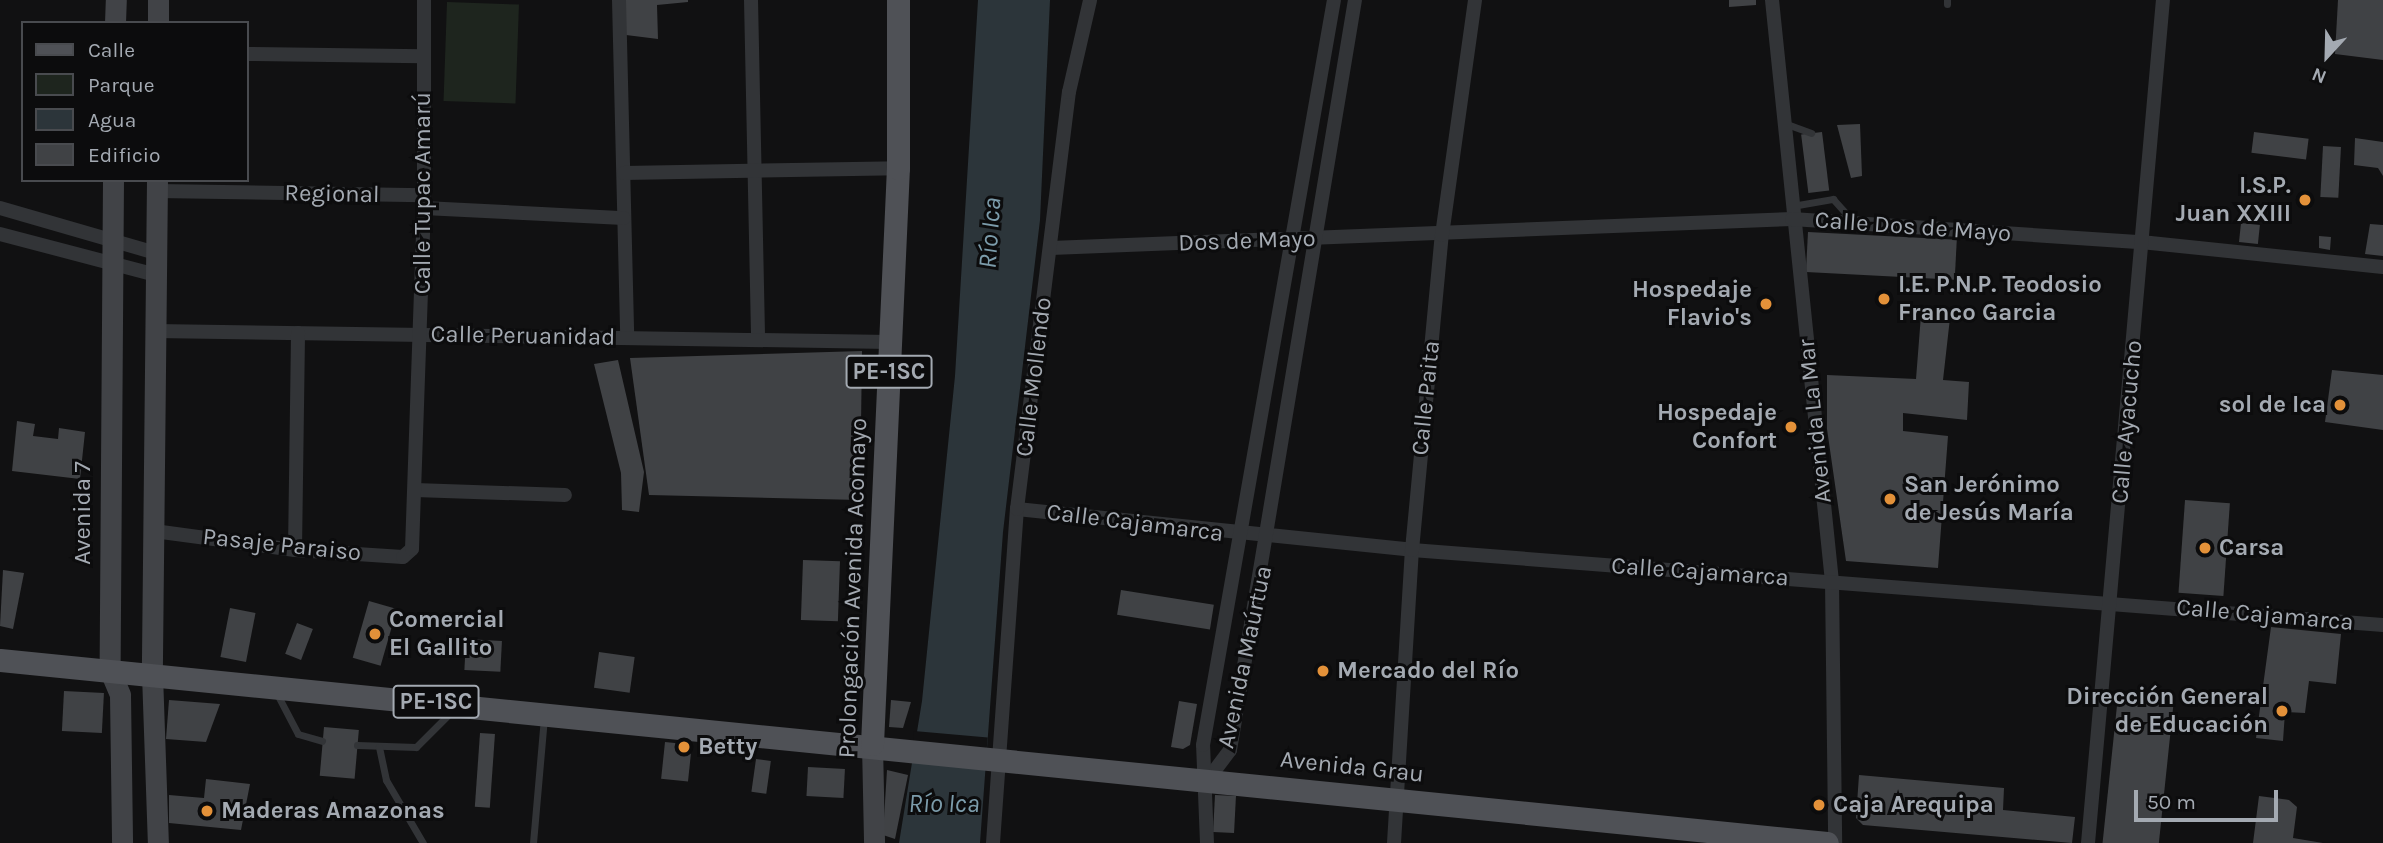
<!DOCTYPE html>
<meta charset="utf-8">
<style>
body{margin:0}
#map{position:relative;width:2383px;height:843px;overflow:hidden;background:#111112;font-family:Karla,sans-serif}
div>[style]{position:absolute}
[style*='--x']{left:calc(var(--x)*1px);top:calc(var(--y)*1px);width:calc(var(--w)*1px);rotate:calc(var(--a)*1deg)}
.green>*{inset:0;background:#1e251e;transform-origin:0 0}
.water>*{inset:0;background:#2c353a}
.pier>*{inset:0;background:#111112;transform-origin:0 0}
.building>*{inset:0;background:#404245;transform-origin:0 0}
.lane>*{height:7px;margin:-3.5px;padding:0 3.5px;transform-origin:3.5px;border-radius:3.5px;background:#323437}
.street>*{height:14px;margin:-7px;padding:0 7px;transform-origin:7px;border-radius:7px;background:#323437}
.secondary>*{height:21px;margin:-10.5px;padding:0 10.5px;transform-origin:10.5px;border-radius:10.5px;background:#414347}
.primary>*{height:23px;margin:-11.5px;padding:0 11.5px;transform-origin:11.5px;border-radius:11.5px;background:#4f5156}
.dots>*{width:19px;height:19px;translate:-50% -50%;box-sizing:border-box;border:4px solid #0c0c0d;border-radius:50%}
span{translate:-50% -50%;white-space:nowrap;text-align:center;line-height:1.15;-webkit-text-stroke:6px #0c0c0d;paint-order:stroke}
.shield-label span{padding:2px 5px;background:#0c0c0d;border:2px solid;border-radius:5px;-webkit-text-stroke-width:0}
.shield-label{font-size:23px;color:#a4aab2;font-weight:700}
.poi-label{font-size:24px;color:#a4aab2;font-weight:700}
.right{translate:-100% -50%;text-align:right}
.left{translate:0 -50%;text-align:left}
.street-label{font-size:24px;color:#a4aab2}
.water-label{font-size:26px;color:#7c9cab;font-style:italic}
.legend{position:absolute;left:21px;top:21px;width:228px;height:161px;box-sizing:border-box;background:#0c0c0d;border:2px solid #494b4f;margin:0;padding:9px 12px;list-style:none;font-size:21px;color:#a4aab2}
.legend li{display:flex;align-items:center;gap:14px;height:35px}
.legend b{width:35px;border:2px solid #494b4f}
.north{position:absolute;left:2292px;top:21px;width:70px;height:70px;-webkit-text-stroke:5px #0c0c0d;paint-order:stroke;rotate:202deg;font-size:19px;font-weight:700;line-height:28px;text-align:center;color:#a4aab2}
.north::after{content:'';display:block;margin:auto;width:24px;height:32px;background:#a4aab2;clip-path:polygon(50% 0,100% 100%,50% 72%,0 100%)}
.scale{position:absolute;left:2134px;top:790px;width:144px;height:32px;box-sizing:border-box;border:4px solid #a4aab2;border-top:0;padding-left:9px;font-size:21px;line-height:24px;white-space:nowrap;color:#a4aab2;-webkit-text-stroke:5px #0c0c0d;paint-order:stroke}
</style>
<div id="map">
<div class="green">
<i style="left:447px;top:2px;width:72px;height:99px;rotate:2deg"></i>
</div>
<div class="water">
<i style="clip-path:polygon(978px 0,1050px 0,1040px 220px,1003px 532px,980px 843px,899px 843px,922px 701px,955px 376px)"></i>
</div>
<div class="pier">
<i style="left:914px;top:731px;width:74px;height:23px;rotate:5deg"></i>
</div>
<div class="building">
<i style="clip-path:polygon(626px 0,688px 0,688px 2px,657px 5px,658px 39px,626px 35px)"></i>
<i style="clip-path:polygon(1729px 0,1756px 0,1756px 5px,1729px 7px)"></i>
<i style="clip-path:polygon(2338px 0,2383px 0,2383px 60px,2335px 54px)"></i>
<i style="clip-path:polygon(1860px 124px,1862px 176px,1851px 178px,1837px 125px)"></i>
<i style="left:1822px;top:132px;width:59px;height:21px;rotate:83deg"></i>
<i style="left:2254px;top:132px;width:55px;height:21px;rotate:7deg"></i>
<i style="clip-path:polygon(2355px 138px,2383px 142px,2383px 176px,2378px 168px,2354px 165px)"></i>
<i style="left:2323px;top:146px;width:18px;height:51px;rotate:3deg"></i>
<i style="left:2241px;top:223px;width:19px;height:19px;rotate:6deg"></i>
<i style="clip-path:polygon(2370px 224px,2383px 225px,2383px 256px,2365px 254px)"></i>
<i style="left:1808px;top:232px;width:149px;height:40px;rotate:3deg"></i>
<i style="clip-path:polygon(2319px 236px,2331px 237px,2330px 250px,2319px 248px)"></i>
<i style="clip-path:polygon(1921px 315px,1950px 318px,1943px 380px,1969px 382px,1967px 420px,1903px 413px,1903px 431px,1948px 436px,1938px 568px,1846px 561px,1827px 429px,1827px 375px,1916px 379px)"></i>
<i style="clip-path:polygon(862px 351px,860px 500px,649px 495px,630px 358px)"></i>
<i style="clip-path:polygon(618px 360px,644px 472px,639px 512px,622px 510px,621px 473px,594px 364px)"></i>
<i style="clip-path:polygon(2332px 370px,2383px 375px,2383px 430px,2325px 422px)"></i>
<i style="clip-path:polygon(17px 421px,35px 424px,33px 436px,58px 439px,59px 428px,85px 432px,80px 479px,12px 471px)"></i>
<i style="left:2185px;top:500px;width:45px;height:93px;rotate:4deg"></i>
<i style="left:803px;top:560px;width:37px;height:60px;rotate:2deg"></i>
<i style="clip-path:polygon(3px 570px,24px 573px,13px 629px,0 626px)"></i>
<i style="left:1121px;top:590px;width:94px;height:25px;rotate:9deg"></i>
<i style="left:369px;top:601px;width:29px;height:59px;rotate:16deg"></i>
<i style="left:230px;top:608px;width:26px;height:50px;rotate:11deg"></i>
<i style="left:297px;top:623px;width:17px;height:33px;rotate:21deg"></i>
<i style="clip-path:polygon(2271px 627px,2341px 634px,2336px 684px,2309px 681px,2305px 713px,2285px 712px,2283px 741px,2256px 738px)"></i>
<i style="left:466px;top:639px;width:36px;height:31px;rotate:3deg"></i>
<i style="left:599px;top:652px;width:36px;height:36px;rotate:8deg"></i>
<i style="left:64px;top:691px;width:40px;height:40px;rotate:3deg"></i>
<i style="left:2118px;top:696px;width:56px;height:148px;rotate:6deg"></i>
<i style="clip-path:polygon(169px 700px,220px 704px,206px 742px,166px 739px)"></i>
<i style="clip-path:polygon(891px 700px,911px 702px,903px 728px,889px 727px)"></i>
<i style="clip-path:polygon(1179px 701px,1197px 704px,1190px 745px,1183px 749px,1171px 747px)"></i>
<i style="left:324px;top:727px;width:35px;height:49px;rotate:5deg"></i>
<i style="left:480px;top:733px;width:15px;height:74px;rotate:4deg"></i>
<i style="left:665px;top:742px;width:27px;height:37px;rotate:6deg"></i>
<i style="left:756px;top:759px;width:15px;height:33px;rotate:8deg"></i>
<i style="left:808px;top:767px;width:37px;height:29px;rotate:3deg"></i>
<i style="clip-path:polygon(887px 770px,908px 775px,895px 839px,883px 835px)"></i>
<i style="clip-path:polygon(1859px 775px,2004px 788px,2003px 810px,2075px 817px,2072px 843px,1863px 825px,1856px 818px)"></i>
<i style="clip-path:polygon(206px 779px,250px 784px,241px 830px,169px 823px,169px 795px,204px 798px)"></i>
<i style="left:1215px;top:795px;width:21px;height:37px;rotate:3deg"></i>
<i style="clip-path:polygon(2259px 796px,2289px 800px,2297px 807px,2293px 838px,2323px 843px,2253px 843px)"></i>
</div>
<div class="lane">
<i style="--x:1947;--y:0;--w:4;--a:90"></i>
<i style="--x:1784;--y:123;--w:29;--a:20"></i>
<i style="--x:1792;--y:206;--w:42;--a:-9.7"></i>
<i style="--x:1833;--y:199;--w:31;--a:48"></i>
<i style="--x:276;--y:692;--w:47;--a:62.4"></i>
<i style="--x:298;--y:734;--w:25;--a:16"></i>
<i style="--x:357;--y:745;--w:59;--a:1.9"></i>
<i style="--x:416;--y:747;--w:52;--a:-45"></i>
<i style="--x:379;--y:747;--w:34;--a:78"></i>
<i style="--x:386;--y:780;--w:73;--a:59.6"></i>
<i style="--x:533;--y:843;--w:126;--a:-85"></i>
</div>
<div class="street">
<i style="--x:619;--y:0;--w:338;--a:88.6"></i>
<i style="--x:751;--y:0;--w:338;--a:88.8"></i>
<i style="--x:1772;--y:0;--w:585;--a:84.11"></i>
<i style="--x:1832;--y:582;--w:261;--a:89.3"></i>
<i style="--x:247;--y:54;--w:176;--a:0.7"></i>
<i style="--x:624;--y:173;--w:274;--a:-1"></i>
<i style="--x:157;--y:191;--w:267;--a:0.9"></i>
<i style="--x:0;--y:208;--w:162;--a:16.1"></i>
<i style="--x:424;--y:208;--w:200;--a:2.9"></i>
<i style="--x:0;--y:234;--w:161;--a:14.7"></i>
<i style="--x:1051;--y:248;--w:742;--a:-2.24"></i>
<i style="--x:1792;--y:219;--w:350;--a:3.8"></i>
<i style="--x:2141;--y:242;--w:243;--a:5.9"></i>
<i style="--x:155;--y:331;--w:735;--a:0.86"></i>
<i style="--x:415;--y:490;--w:150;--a:1.9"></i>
<i style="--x:1017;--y:509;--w:397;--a:5.9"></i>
<i style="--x:1412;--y:550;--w:974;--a:4.42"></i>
<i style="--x:154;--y:531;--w:142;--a:7.7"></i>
<i style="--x:295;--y:550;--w:108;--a:3.7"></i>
<i style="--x:403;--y:557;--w:12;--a:-42"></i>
<i style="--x:412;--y:549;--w:341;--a:-88"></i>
<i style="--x:424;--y:208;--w:208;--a:-90"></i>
<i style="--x:295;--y:550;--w:217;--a:-89.2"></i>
<i style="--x:1209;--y:778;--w:35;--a:-53"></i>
<i style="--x:1230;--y:750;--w:760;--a:-80.54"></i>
<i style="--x:993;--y:843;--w:335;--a:-85.9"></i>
<i style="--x:1017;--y:509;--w:420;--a:-82.9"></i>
<i style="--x:1069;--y:92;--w:94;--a:-77.1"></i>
<i style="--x:1207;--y:843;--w:98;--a:-92.3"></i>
<i style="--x:1203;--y:745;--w:756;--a:-80.03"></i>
<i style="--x:1394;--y:843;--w:294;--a:-86.5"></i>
<i style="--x:1412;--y:550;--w:316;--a:-84.6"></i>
<i style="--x:1442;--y:235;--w:237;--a:-82"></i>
<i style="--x:2088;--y:843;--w:846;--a:-84.92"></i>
</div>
<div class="secondary">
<i style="--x:115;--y:23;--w:23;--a:-88"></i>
<i style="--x:158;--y:23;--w:23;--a:-90"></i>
<i style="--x:113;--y:180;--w:491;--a:90.4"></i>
<i style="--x:110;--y:671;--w:26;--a:67"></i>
<i style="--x:120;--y:695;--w:148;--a:89.2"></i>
<i style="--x:157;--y:180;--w:494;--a:90.6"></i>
<i style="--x:152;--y:674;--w:169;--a:88"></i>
<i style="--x:872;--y:744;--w:99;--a:88.8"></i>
</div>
<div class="primary">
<i style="--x:0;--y:660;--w:1836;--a:5.72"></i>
<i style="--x:872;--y:744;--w:577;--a:-87.42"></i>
<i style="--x:898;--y:168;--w:168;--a:-90"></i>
</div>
<div class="dots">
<i style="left:2305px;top:200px;background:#e39139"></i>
<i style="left:1884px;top:299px;background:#e39139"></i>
<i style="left:1766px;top:304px;background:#e39139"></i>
<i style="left:2340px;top:405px;background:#e39139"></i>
<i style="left:1791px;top:427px;background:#e39139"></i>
<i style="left:1890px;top:499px;background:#e39139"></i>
<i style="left:2205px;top:548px;background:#e39139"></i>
<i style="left:375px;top:634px;background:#e39139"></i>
<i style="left:1323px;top:671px;background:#e39139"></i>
<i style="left:2282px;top:711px;background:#e39139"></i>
<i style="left:684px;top:747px;background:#e39139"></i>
<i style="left:1819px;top:805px;background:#e39139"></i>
<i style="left:207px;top:811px;background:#e39139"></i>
</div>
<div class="shield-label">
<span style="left:889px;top:372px">PE-1SC</span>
<span style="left:436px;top:702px">PE-1SC</span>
</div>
<div class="poi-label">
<span class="right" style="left:2291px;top:200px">I.S.P.<br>Juan XXIII</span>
<span class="left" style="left:1898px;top:299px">I.E. P.N.P. Teodosio<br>Franco Garcia</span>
<span class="right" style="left:1752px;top:304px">Hospedaje<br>Flavio's</span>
<span class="right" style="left:2326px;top:405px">sol de Ica</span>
<span class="right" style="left:1777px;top:427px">Hospedaje<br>Confort</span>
<span class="left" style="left:1904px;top:499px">San Jerónimo<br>de Jesús María</span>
<span class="left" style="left:2219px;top:548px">Carsa</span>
<span class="left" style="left:389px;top:634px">Comercial<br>El Gallito</span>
<span class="left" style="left:1337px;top:671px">Mercado del Río</span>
<span class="right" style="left:2268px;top:711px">Dirección General<br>de Educación</span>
<span class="left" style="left:698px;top:747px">Betty</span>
<span class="left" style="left:1833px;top:805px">Caja Arequipa</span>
<span class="left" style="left:221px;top:811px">Maderas Amazonas</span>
</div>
<div class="street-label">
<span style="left:423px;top:193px;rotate:-90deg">Calle Tupac Amarú</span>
<span style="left:332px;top:194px;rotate:1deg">Regional</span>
<span style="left:1913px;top:227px;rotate:4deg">Calle Dos de Mayo</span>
<span style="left:1247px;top:241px;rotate:-2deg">Dos de Mayo</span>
<span style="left:523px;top:336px;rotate:1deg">Calle Peruanidad</span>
<span style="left:1034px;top:377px;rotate:-83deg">Calle Mollendo</span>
<span style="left:1426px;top:398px;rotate:-84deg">Calle Paita</span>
<span style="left:1815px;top:421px;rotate:-96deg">Avenida La Mar</span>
<span style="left:2127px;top:422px;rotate:-85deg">Calle Ayacucho</span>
<span style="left:83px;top:513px;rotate:-90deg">Avenida 7</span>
<span style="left:1135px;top:523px;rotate:7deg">Calle Cajamarca</span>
<span style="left:282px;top:545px;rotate:6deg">Pasaje Paraiso</span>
<span style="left:1700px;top:572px;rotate:4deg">Calle Cajamarca</span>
<span style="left:853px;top:588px;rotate:-88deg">Prolongación Avenida Acomayo</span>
<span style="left:2265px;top:615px;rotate:5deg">Calle Cajamarca</span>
<span style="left:1245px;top:657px;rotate:-78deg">Avenida Maúrtua</span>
<span style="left:1352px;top:767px;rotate:6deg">Avenida Grau</span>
</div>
<div class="water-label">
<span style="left:990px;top:233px;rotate:-86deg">Río Ica</span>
<span style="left:944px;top:804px">Río Ica</span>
</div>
<ul class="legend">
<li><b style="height:9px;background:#4f5156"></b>Calle</li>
<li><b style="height:19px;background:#1e251e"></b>Parque</li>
<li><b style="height:19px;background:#2c353a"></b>Agua</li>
<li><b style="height:19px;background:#404245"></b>Edificio</li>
</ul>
<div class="north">N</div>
<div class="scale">50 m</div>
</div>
